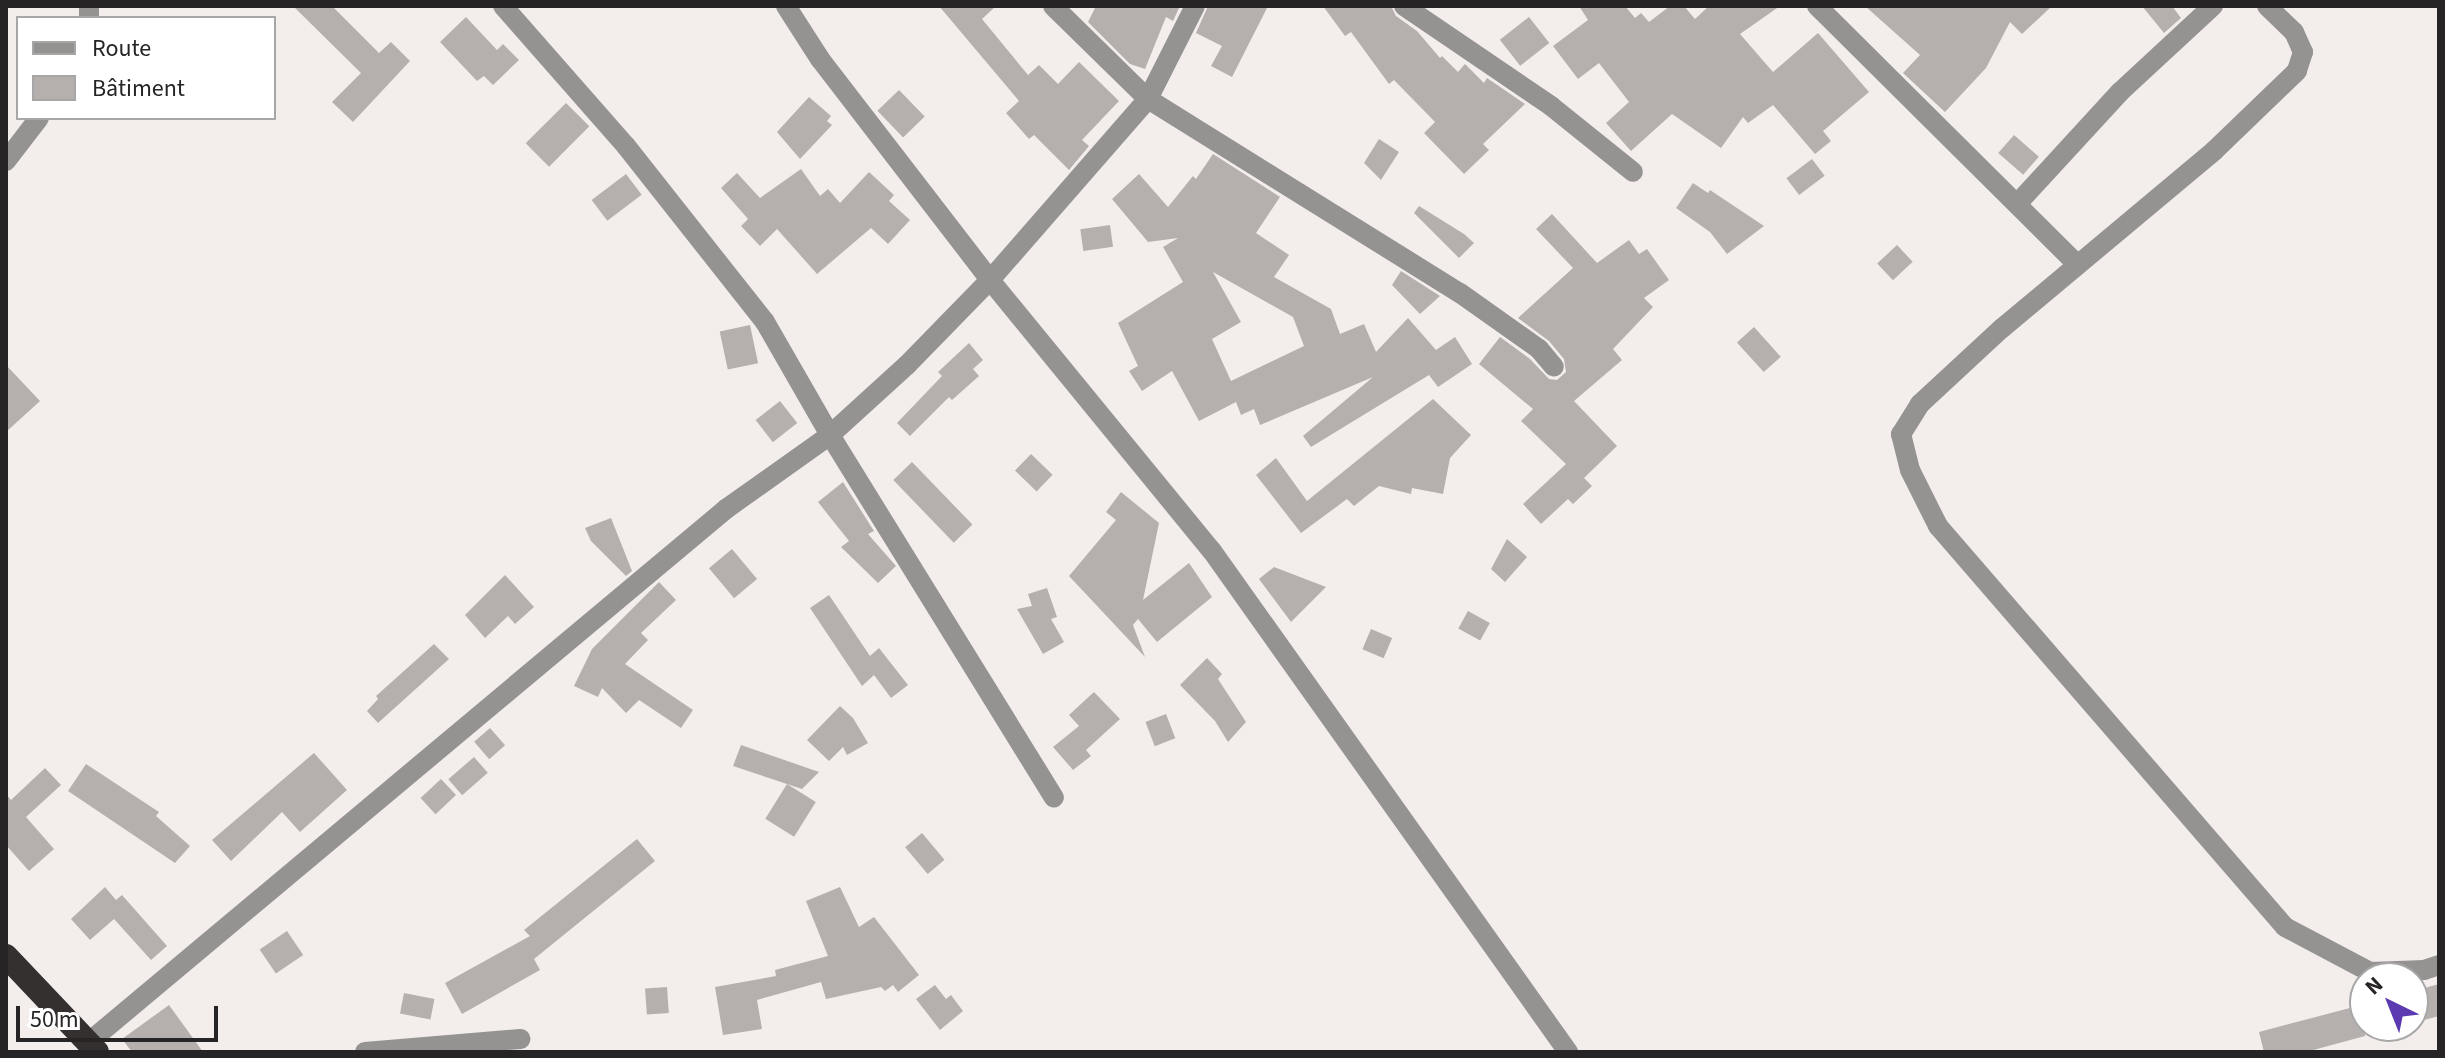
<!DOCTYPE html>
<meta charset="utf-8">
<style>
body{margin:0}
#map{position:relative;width:2445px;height:1058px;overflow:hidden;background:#f3eeec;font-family:"Source Sans 3",sans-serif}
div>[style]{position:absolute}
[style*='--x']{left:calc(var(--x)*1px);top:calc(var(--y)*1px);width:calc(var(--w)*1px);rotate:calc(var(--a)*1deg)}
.building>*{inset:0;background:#b5b0ae;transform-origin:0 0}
.minor>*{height:20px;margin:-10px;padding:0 10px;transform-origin:10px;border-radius:10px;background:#959392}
.highway>*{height:24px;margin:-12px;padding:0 12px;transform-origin:12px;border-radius:12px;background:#34302f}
span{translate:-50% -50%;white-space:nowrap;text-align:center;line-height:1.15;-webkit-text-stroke:8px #fff;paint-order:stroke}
.frame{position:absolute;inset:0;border:8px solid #262424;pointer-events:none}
.legend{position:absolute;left:16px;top:16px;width:260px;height:104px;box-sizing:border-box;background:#fff;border:2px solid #a8a7a7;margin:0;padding:10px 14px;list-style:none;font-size:24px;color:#262424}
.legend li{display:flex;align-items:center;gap:16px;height:40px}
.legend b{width:40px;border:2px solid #a8a7a7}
.north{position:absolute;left:2349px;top:962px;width:80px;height:80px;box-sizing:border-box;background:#fff;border:2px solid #a8a7a7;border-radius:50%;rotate:317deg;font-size:22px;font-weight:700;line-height:32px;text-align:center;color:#262424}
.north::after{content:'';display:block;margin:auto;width:28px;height:36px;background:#5b3ab2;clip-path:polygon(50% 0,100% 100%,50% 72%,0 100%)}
.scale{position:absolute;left:16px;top:1006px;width:202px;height:36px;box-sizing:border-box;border:4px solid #262424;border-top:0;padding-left:10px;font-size:24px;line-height:28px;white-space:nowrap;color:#262424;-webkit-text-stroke:6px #fff;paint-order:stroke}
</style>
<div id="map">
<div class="building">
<i style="clip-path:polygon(293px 6px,332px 6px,379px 53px,391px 42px,410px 61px,353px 122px,332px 102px,361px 73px)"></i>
<i style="clip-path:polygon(939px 6px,996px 6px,982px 19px,1028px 75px,1039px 65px,1058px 84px,1079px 62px,1119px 101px,1082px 140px,1089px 146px,1069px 170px,1034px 135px,1029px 139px,1006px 113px,1019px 101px)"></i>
<i style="clip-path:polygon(1096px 6px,1180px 6px,1173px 21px,1166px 17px,1145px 69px,1130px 64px,1088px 22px)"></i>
<i style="clip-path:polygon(1208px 6px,1268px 6px,1232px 77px,1211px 66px,1222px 46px,1196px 33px)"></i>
<i style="clip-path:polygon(1323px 6px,1391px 6px,1396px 16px,1417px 31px,1440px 58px,1442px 56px,1458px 72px,1465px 64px,1484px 83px,1487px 78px,1525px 104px,1483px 144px,1489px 150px,1464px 174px,1424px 133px,1435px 122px,1394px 80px,1389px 84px,1351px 32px,1345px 36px)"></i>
<i style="clip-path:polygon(1579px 6px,1625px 6px,1635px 18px,1641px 13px,1649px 22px,1670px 6px,1684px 6px,1695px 19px,1709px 6px,1780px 6px,1740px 34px,1773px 72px,1818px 33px,1869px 92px,1823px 131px,1831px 141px,1815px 154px,1773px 105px,1748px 123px,1743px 117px,1721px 148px,1672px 114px,1631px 151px,1606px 123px,1629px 102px,1599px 63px,1578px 79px,1553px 46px,1588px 20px)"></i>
<i style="clip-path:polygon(1865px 6px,2052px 6px,2022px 34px,2010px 22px,1986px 68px,1945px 112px,1903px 73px,1920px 55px)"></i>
<i style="clip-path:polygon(2142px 6px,2172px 6px,2181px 18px,2164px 33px)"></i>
<i style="clip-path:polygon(466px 17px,497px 50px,503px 44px,519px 60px,493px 85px,484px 76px,477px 81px,440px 42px)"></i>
<i style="left:1529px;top:17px;width:33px;height:37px;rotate:52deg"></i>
<i style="left:899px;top:90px;width:37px;height:30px;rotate:46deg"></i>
<i style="clip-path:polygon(809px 97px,831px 116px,827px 121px,832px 125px,800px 159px,777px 132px)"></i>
<i style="left:566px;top:103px;width:33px;height:57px;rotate:45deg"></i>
<i style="left:2014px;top:135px;width:33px;height:24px;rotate:41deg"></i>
<i style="clip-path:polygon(1379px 139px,1399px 152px,1381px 180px,1364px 163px)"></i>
<i style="clip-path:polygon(evenodd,1213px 154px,1280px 197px,1256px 233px,1289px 255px,1274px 277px,1331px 309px,1340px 334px,1364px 324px,1376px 352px,1408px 318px,1436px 350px,1455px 337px,1472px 364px,1438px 387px,1429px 375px,1311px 447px,1303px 436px,1373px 377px,1260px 425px,1254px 409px,1241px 415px,1236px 402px,1199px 421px,1172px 371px,1142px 391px,1129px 371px,1138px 366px,1118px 323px,1183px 282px,1163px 247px,1178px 238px,1148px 242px,1112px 199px,1139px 174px,1168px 207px,1193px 176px,1196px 179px,1213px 154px,1213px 272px,1293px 317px,1304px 346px,1231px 381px,1212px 339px,1241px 322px,1213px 272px)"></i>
<i style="left:1812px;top:159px;width:21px;height:32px;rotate:53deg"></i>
<i style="clip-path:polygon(801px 169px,820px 196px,828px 189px,840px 203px,869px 172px,894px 195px,889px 201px,910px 220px,888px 244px,871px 228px,817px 274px,777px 229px,760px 246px,741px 226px,748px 219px,721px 188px,737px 173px,760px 198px)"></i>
<i style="left:626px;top:174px;width:26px;height:43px;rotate:53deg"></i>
<i style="clip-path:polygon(1693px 183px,1708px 193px,1710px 190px,1764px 226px,1727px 254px,1710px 232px,1676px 208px)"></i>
<i style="clip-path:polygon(1419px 206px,1464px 234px,1474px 243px,1459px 258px,1414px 213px)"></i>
<i style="clip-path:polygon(1552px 214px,1597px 263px,1629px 240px,1639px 254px,1647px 249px,1669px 280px,1644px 298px,1653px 307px,1613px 349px,1622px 360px,1574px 401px,1617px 446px,1584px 478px,1592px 486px,1573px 504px,1568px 499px,1541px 524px,1523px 504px,1566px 464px,1521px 421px,1533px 409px,1479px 364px,1500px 337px,1530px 359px,1549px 379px,1557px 380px,1566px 372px,1564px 359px,1549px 341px,1518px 318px,1573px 268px,1536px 229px)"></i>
<i style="left:1110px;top:225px;width:22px;height:30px;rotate:82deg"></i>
<i style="left:1897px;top:245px;width:23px;height:27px;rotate:47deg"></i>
<i style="clip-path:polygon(1401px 271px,1440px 296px,1420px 314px,1392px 285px)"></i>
<i style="left:750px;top:325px;width:39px;height:31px;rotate:78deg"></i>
<i style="left:1754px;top:327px;width:40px;height:23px;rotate:48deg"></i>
<i style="clip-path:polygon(969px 343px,983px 360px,973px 369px,979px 376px,952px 400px,949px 397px,910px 436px,897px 423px,942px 376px,938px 372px)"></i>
<i style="clip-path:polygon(6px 365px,40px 401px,6px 432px)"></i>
<i style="clip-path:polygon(1433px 399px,1471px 435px,1450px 458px,1443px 494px,1412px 488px,1411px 494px,1379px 486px,1354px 506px,1347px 499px,1301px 533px,1256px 475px,1276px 458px,1307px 501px)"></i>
<i style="left:780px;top:401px;width:28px;height:31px;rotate:52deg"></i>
<i style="left:1031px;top:454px;width:30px;height:23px;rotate:44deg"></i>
<i style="left:912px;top:462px;width:87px;height:26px;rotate:46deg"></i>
<i style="clip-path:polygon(843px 482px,874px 531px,868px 534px,896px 566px,878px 583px,841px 547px,849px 541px,818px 502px)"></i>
<i style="clip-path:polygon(1121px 492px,1159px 523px,1143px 600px,1189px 563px,1212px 597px,1157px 642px,1138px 619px,1133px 625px,1145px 657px,1069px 576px,1116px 520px,1106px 512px)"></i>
<i style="clip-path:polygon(611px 518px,632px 571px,626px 576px,591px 541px,585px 528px)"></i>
<i style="clip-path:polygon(1507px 539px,1527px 557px,1505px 582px,1491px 569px)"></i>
<i style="left:732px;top:549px;width:39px;height:30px;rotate:50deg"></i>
<i style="clip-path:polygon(1274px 567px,1326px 587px,1291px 622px,1259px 579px)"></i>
<i style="clip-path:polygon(505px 575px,534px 607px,515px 624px,508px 616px,485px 638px,465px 615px)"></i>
<i style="clip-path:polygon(659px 582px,676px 600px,641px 633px,648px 640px,625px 664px,693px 710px,681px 728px,639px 700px,626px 713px,602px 688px,598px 697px,574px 686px,592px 649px)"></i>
<i style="clip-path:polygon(1047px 588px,1057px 617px,1051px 619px,1064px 642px,1043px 654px,1017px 609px,1032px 606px,1028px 594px)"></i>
<i style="clip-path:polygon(829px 595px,870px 656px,879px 648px,908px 685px,891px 698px,874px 675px,862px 686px,810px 608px)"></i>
<i style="left:1468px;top:611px;width:25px;height:20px;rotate:29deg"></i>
<i style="left:1371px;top:629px;width:23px;height:22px;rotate:23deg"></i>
<i style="clip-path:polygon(434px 644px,449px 659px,378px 723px,367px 711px,378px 699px,376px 696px)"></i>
<i style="clip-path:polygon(1207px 658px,1222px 674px,1218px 679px,1246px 722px,1228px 742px,1215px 721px,1180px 685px)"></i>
<i style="clip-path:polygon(1094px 692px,1120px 719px,1086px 750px,1091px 756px,1073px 770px,1053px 747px,1079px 726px,1069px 715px)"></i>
<i style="clip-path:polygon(840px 706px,853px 718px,868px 743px,847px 755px,843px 747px,829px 761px,807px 740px)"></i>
<i style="left:1166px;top:714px;width:26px;height:22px;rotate:69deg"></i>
<i style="left:490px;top:728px;width:23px;height:21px;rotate:49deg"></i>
<i style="clip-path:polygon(741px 745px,819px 772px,802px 789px,733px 766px)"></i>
<i style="clip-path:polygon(314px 753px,347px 790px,300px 832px,282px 812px,231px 861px,212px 840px)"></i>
<i style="left:474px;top:757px;width:21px;height:34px;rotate:49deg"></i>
<i style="clip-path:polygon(86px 764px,159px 812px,156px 816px,190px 846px,175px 863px,68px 791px)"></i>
<i style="clip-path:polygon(45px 768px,61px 785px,26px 817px,54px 849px,29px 871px,6px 845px,6px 794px,11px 800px)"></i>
<i style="left:441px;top:779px;width:22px;height:28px;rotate:47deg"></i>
<i style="left:787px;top:784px;width:34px;height:41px;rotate:32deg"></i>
<i style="left:922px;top:833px;width:35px;height:22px;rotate:50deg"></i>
<i style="clip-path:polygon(637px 839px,655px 861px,534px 959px,540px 970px,462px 1014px,445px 983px,530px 936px,524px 930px)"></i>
<i style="clip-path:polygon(105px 887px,116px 900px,122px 895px,167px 946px,151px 960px,114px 919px,90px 940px,71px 919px)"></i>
<i style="clip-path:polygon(840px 887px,859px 927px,874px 917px,919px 975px,898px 992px,893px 985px,885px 991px,881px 987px,826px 999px,821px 982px,757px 1000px,762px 1029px,723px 1035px,715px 987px,776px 976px,775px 970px,828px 956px,806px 901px)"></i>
<i style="left:287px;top:931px;width:29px;height:33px;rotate:56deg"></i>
<i style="clip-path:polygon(2439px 984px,2439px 1016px,2413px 1023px,2413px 991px)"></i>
<i style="clip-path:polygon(935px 985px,946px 999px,951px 995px,963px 1011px,940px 1030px,916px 999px)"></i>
<i style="left:667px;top:987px;width:26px;height:22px;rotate:86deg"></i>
<i style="left:404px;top:993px;width:31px;height:21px;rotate:11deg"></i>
<i style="clip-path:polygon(2365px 1004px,2365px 1036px,2306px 1052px,2264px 1052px,2259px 1032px)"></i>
<i style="clip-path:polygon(169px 1005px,203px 1052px,132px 1052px,122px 1039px)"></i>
</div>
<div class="minor">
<i style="--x:89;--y:6;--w:12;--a:90"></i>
<i style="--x:503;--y:6;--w:186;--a:48.7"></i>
<i style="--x:626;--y:146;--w:224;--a:51.7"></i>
<i style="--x:765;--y:322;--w:130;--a:60.1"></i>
<i style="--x:830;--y:435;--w:426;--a:58.3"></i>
<i style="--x:786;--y:6;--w:63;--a:57.3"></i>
<i style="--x:820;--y:59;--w:279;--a:52.4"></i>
<i style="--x:990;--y:280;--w:350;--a:50.7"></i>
<i style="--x:1212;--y:551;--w:615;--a:54.6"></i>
<i style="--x:1053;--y:6;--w:133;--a:44.4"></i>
<i style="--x:1148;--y:99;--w:367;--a:31.9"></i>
<i style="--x:1460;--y:293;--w:97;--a:35.3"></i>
<i style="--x:1539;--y:349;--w:23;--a:50"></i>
<i style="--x:1404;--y:6;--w:178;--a:34.2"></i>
<i style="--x:1551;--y:106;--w:105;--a:38.8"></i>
<i style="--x:1817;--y:6;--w:365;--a:44.8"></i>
<i style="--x:2267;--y:6;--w:37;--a:44"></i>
<i style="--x:2294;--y:32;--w:22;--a:66"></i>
<i style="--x:2303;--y:52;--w:20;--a:108"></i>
<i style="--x:2297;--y:71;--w:115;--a:136.1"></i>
<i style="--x:2214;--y:151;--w:276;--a:140.1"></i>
<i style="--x:2002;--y:328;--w:112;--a:137.2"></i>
<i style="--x:1920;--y:404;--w:36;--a:122"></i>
<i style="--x:1901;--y:434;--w:37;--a:76"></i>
<i style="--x:1910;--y:470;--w:63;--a:63.4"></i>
<i style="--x:1938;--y:526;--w:530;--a:49.13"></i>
<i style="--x:2285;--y:927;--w:96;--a:27.9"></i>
<i style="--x:2370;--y:972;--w:54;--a:-2.1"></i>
<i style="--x:2424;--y:970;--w:16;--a:-18"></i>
<i style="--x:6;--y:161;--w:54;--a:-52.5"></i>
<i style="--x:2017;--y:204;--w:152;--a:-47.4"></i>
<i style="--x:2120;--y:92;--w:127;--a:-42.8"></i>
<i style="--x:89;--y:1042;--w:831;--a:-39.92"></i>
<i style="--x:726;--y:509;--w:128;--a:-35.4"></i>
<i style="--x:830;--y:435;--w:104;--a:-42.3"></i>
<i style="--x:907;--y:365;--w:119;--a:-45.7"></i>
<i style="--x:990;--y:280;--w:240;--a:-48.9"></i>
<i style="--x:1148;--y:99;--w:104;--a:-63.2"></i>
<i style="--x:365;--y:1052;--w:156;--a:-4.8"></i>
</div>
<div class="highway">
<i style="--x:6;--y:956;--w:132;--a:46.5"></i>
</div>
<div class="frame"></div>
<ul class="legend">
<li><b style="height:10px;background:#959392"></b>Route</li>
<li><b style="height:22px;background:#b5b0ae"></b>Bâtiment</li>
</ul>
<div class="north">N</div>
<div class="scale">50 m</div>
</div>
